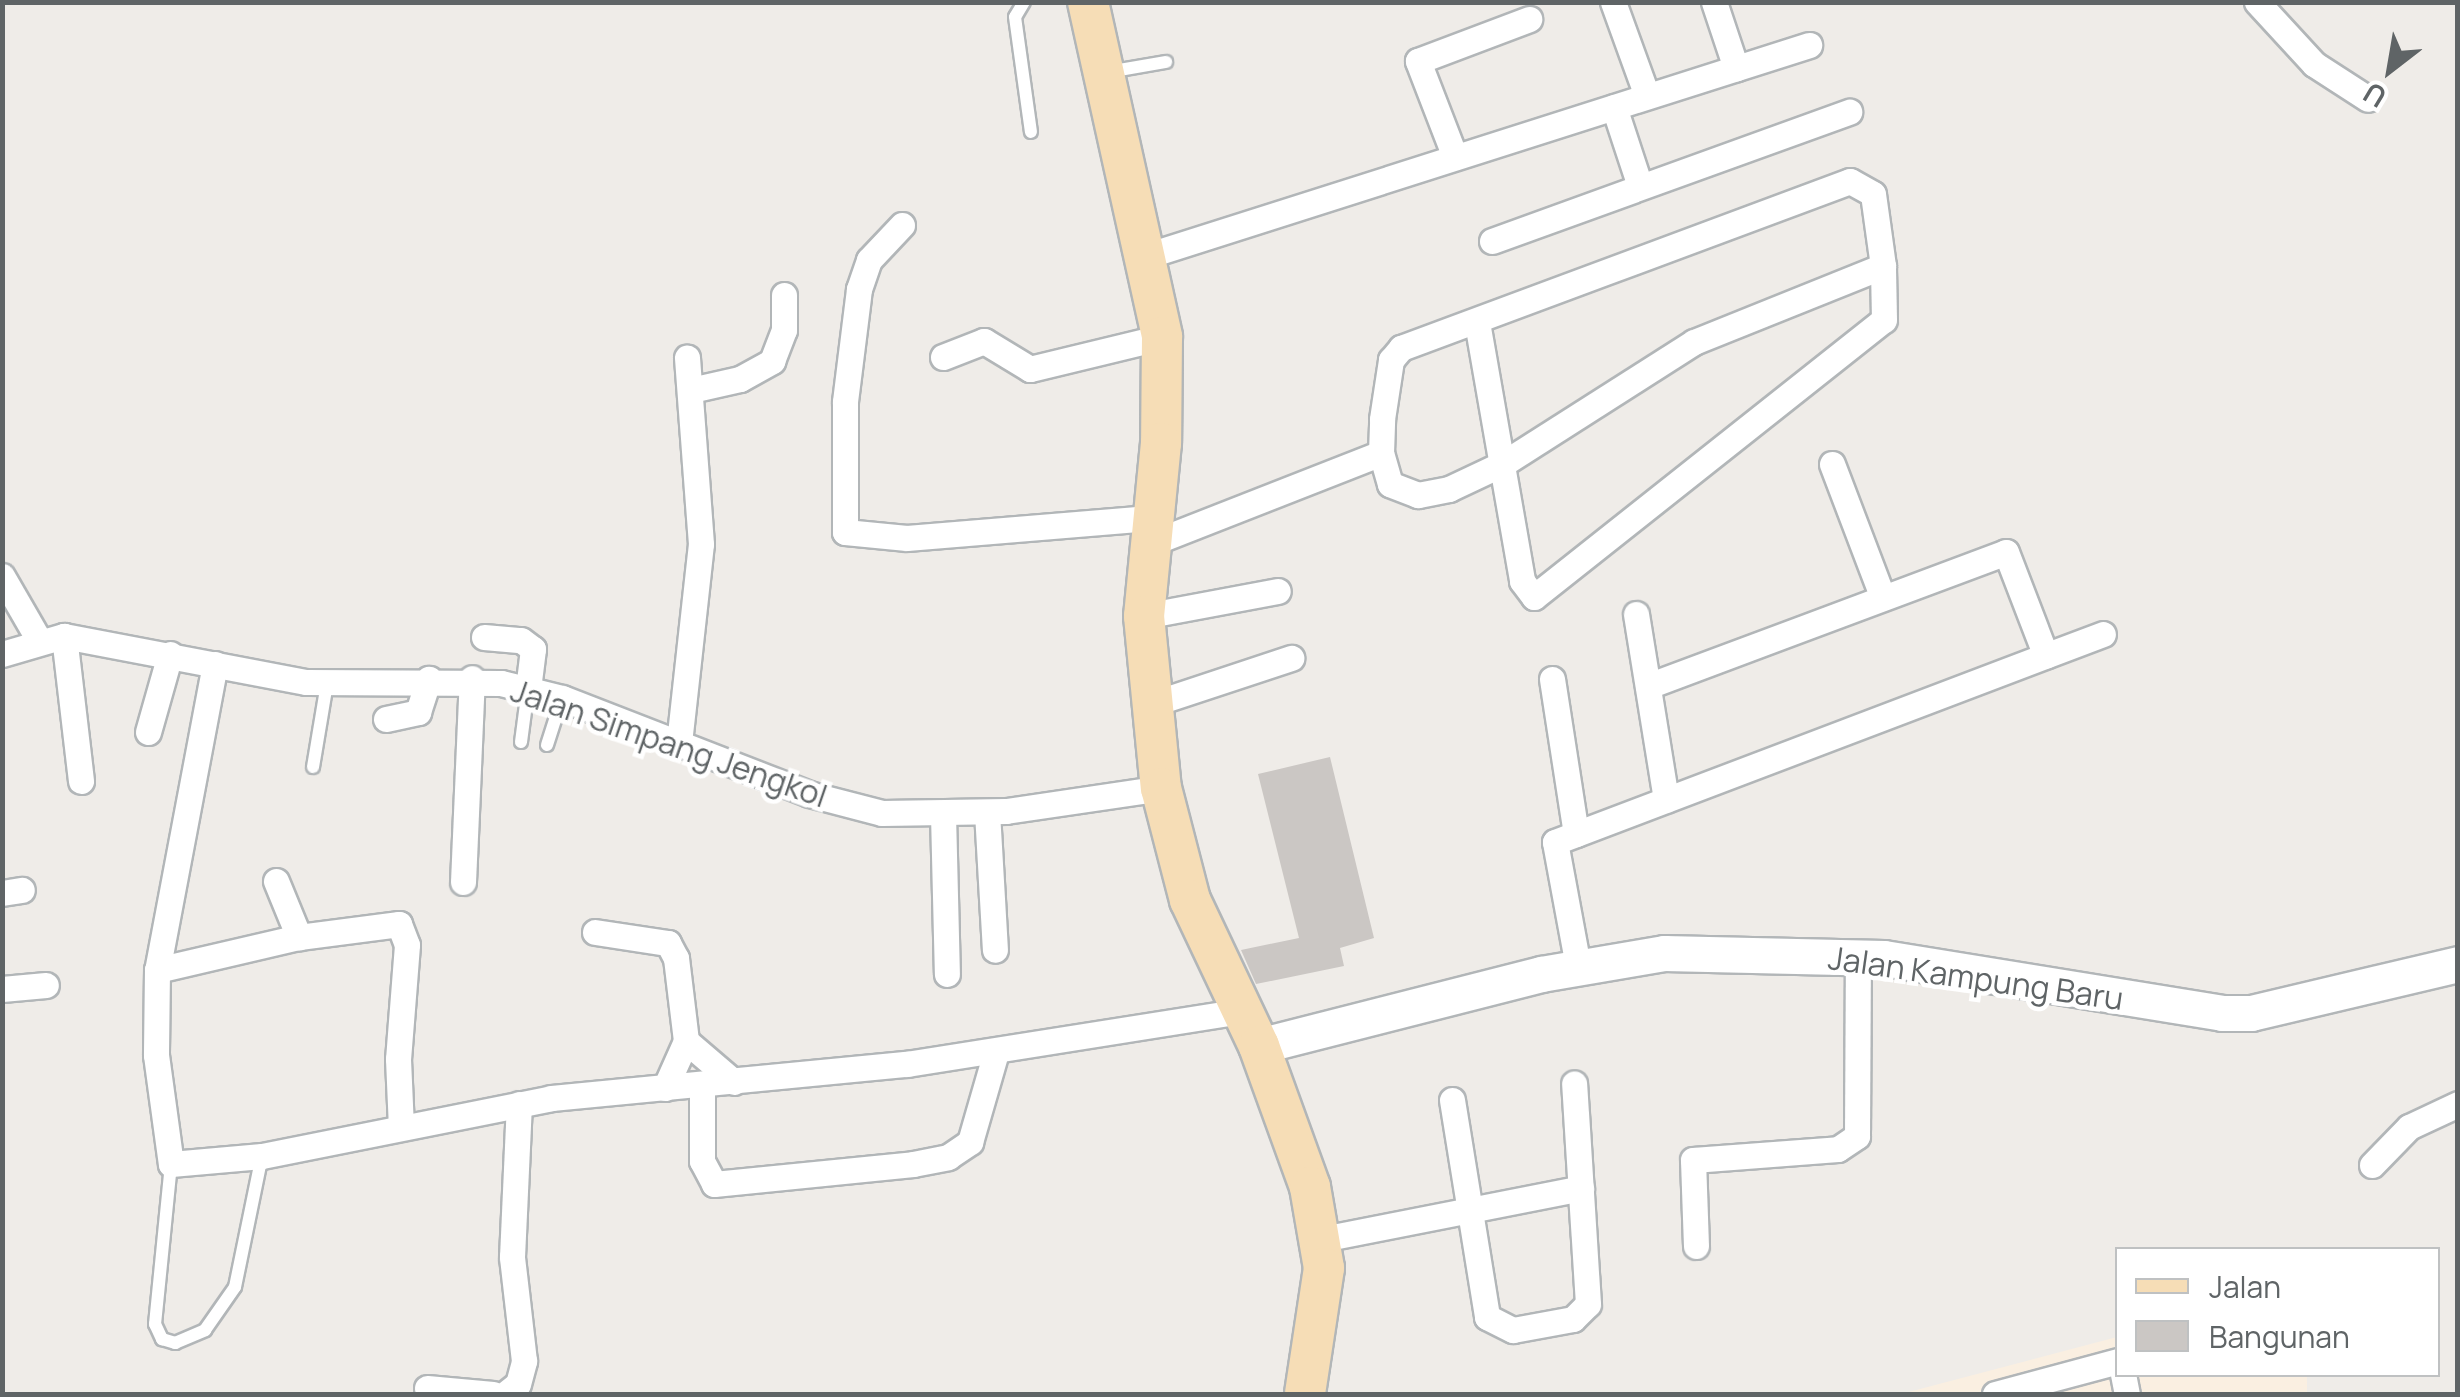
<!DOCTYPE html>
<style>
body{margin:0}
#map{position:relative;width:2460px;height:1397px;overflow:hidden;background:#efece8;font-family:Manrope,sans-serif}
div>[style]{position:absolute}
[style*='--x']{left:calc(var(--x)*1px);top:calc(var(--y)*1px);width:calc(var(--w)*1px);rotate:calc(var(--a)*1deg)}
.commercial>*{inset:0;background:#faefe1}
.building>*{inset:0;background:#cbc7c4}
.roads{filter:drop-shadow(2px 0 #b2b6b8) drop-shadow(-2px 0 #b2b6b8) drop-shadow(0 2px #b2b6b8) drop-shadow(0 -2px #b2b6b8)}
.lane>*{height:12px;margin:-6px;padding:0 6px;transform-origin:6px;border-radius:6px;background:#fff}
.street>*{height:25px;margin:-12.5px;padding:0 12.5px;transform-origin:12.5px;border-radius:12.5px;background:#fff}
.secondary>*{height:35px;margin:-17.5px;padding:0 17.5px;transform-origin:17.5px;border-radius:17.5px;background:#fff}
.primary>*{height:40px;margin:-20px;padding:0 20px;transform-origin:20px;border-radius:20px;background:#f6ddb6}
span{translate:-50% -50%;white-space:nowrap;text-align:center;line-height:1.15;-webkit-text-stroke:9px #fff;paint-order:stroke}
.street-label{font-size:32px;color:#5f6466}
.frame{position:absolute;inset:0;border:5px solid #5f6466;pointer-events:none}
.legend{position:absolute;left:2115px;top:1247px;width:325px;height:130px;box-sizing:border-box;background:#fff;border:2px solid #bfc1c2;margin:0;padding:12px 18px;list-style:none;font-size:30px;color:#5f6466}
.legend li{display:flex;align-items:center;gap:20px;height:50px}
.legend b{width:50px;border:2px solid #bfc1c2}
.north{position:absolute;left:2340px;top:20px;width:100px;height:100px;-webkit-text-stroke:8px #fff;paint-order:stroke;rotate:211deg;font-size:28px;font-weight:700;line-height:40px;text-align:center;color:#5f6466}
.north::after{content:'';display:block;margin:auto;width:35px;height:45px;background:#5f6466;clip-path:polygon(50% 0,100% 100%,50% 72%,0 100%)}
</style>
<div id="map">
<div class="commercial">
<i style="clip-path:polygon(2117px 1337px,2118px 1374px,2307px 1375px,2307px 1394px,1901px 1394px)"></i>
</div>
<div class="building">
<i style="clip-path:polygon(1330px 757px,1374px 938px,1340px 948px,1344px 966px,1256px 984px,1241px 950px,1299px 938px,1258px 774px)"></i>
</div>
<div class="roads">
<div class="lane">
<i style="--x:1024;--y:2;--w:17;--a:121"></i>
<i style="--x:1015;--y:17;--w:116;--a:82.1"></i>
<i style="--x:1108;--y:72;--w:59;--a:-9.8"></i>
<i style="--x:521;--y:742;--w:53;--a:-82.5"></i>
<i style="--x:547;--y:745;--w:49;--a:-72.3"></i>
<i style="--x:313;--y:767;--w:85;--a:-80.5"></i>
<i style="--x:171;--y:1164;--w:161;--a:95.7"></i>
<i style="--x:155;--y:1324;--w:17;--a:65"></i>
<i style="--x:162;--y:1339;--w:14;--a:17"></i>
<i style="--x:175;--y:1343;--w:33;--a:-23"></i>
<i style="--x:205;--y:1330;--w:52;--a:-55.1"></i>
<i style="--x:235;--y:1287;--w:134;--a:-78.4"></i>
</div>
<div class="street">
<i style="--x:1613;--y:2;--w:100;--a:70.1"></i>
<i style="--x:1714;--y:2;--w:70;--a:71.6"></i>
<i style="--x:2257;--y:2;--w:84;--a:47.4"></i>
<i style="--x:2314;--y:64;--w:64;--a:32.9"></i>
<i style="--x:1614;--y:107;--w:83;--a:71.8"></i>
<i style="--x:1455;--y:157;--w:103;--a:-111.1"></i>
<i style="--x:1418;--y:61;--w:119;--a:-20.7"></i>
<i style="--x:1850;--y:181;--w:26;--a:29"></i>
<i style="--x:1873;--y:194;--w:73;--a:82.1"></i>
<i style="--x:1883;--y:266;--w:204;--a:158.1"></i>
<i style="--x:1694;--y:342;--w:225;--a:147.5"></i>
<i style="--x:1504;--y:463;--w:61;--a:154.7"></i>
<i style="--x:1449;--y:489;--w:32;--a:169"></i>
<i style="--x:1418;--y:495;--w:30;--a:-159"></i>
<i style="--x:1390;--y:484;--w:32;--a:-106"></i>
<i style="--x:1381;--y:453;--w:34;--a:-88"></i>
<i style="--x:1382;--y:419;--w:60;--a:-81.3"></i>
<i style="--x:1391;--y:360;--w:16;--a:-50"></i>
<i style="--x:1401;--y:348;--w:479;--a:-20.4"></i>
<i style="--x:902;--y:225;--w:48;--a:133.3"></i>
<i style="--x:869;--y:260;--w:31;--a:109"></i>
<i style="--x:859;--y:289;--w:114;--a:97.1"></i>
<i style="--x:845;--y:402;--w:130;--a:90"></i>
<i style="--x:845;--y:532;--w:62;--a:5.5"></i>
<i style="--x:907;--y:538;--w:246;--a:-4.7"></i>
<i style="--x:1492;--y:241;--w:380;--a:-19.9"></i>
<i style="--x:1146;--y:256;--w:696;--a:-17.65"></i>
<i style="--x:1477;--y:322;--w:263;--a:80.1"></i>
<i style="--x:1522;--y:581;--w:20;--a:53"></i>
<i style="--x:1534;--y:597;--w:446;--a:-38.4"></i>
<i style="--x:1884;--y:320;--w:54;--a:-91.1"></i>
<i style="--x:943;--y:357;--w:44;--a:-21.3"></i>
<i style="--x:984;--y:341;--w:54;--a:31.3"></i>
<i style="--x:1030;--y:369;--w:136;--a:-13.6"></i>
<i style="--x:691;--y:390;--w:50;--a:-12.7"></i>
<i style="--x:740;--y:379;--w:37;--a:-29"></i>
<i style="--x:772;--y:361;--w:33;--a:-69"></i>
<i style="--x:784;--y:330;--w:35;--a:-90"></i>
<i style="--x:1832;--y:464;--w:143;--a:69.2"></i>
<i style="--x:1149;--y:544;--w:249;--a:-21.4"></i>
<i style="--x:2;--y:576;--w:74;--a:60"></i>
<i style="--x:1636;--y:614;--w:188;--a:80.8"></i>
<i style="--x:1144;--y:616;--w:136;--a:-10.6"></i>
<i style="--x:64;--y:636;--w:146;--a:83.3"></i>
<i style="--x:484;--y:637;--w:37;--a:5"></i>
<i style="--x:521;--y:640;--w:15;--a:37"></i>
<i style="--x:533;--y:649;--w:40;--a:97.1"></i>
<i style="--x:2;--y:654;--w:65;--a:-16.2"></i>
<i style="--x:64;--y:636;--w:246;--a:10.8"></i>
<i style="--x:306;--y:682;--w:195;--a:0.3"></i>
<i style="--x:501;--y:683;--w:63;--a:13.8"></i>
<i style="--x:562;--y:698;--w:265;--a:21.2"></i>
<i style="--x:809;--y:794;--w:75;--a:14.6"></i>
<i style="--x:882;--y:813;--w:124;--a:-0.9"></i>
<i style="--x:1006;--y:811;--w:157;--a:-8.4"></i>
<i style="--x:215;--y:664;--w:311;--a:100.7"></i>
<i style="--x:157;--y:970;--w:85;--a:90.7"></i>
<i style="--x:156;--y:1055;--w:110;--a:82.2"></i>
<i style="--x:171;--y:1164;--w:91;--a:-5"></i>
<i style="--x:262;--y:1156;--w:295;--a:-11.3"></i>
<i style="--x:551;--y:1098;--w:358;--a:-5.5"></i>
<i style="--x:907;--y:1064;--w:339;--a:-9"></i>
<i style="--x:1552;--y:679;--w:157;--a:81.2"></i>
<i style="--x:1648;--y:686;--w:382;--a:-20.5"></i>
<i style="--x:2006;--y:552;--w:111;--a:69"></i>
<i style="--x:1149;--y:705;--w:150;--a:-18.3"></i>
<i style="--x:386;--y:719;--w:33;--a:-12"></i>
<i style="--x:418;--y:712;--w:35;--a:-72"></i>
<i style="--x:148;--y:732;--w:81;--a:-74.2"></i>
<i style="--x:679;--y:743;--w:200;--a:-83.7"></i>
<i style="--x:701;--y:544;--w:187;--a:-94.3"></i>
<i style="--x:987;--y:812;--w:138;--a:86.7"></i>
<i style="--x:943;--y:814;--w:160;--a:88.6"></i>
<i style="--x:276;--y:881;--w:61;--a:67.7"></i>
<i style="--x:463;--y:882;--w:204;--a:-87.5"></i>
<i style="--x:2;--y:893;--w:20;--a:-9"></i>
<i style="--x:595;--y:932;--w:74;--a:8.6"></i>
<i style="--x:668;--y:943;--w:17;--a:62"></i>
<i style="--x:676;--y:958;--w:84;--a:83.1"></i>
<i style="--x:686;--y:1041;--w:63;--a:40.5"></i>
<i style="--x:1578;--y:966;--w:126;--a:-100.5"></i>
<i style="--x:1555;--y:842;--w:586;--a:-20.78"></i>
<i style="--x:157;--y:970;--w:146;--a:-13.1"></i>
<i style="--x:299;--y:937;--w:101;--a:-7.4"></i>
<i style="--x:399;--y:924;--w:22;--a:69"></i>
<i style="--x:407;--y:945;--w:114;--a:94.5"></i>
<i style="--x:398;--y:1059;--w:68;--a:87.5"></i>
<i style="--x:2;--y:989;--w:44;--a:-5.2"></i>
<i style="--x:702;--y:1086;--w:75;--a:90"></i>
<i style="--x:702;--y:1161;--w:26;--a:62"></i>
<i style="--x:714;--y:1184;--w:200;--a:-5.7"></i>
<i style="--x:913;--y:1164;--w:36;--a:-11"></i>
<i style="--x:948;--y:1157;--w:27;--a:-34"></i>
<i style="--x:970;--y:1142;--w:94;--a:-73.9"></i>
<i style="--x:665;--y:1088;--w:51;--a:-65.9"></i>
<i style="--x:1452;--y:1100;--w:220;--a:80.8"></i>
<i style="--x:1487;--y:1317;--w:29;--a:27"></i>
<i style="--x:1513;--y:1330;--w:61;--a:-10.4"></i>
<i style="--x:1573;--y:1319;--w:21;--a:-45"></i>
<i style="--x:1588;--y:1304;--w:221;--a:-93.6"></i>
<i style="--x:2372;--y:1165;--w:53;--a:-45.8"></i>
<i style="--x:2409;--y:1127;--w:54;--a:-25.1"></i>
<i style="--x:1322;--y:1239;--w:264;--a:-11.1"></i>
<i style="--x:1696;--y:1246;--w:86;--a:-92"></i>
<i style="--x:1693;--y:1160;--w:145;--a:-4.3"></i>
<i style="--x:1838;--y:1149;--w:23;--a:-34"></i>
<i style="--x:1857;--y:1136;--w:181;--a:-89.7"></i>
<i style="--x:2123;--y:1374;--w:20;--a:79"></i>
<i style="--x:427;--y:1388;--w:66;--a:5.2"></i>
<i style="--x:505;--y:1394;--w:16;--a:-38"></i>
<i style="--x:518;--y:1384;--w:24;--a:-75"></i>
<i style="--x:524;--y:1361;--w:105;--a:-96.6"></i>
<i style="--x:512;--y:1257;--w:153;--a:-87.4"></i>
<i style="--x:1995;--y:1394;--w:127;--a:-15"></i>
</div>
<div class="secondary">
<i style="--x:1259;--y:1046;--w:291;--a:-14.3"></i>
<i style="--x:1541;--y:974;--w:125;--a:-9.7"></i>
<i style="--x:1664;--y:953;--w:220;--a:1.3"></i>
<i style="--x:1884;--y:958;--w:342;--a:9.2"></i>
<i style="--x:2222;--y:1013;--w:29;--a:0"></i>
<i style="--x:2251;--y:1013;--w:213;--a:-13.3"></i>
</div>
<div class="primary">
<i style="--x:1088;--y:2;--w:343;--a:77.5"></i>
<i style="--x:1162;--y:337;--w:106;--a:90.5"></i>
<i style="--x:1161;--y:443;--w:174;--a:95.6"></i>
<i style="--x:1144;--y:616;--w:173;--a:84.4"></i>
<i style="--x:1161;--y:788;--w:116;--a:75.5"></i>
<i style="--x:1190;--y:900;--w:161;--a:64.7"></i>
<i style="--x:1259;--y:1046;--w:150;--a:70.1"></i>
<i style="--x:1310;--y:1187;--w:82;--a:80.2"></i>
<i style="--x:1324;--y:1268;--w:127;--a:98.6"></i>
</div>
</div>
<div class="street-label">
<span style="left:669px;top:743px;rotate:19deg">Jalan Simpang Jengkol</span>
<span style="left:1976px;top:978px;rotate:8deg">Jalan Kampung Baru</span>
</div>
<div class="frame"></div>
<ul class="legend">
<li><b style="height:12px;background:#f6ddb6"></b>Jalan</li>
<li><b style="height:28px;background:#cbc7c4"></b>Bangunan</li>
</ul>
<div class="north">U</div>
</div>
